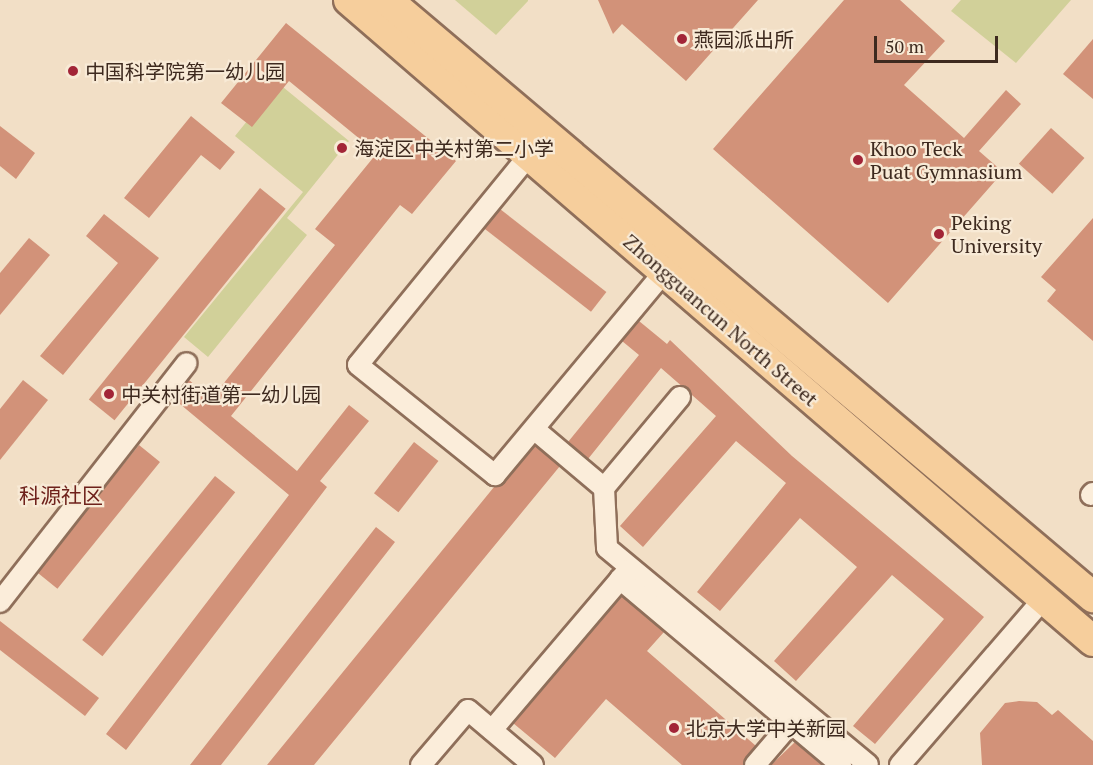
<!DOCTYPE html>
<meta charset="utf-8">
<style>
body{margin:0}
#map{position:relative;width:1093px;height:765px;overflow:hidden;background:#f2dfc6;font-family:"PT Serif","Noto Sans SC",serif}
div>[style]{position:absolute}
[style*='--x']{left:calc(var(--x)*1px);top:calc(var(--y)*1px);width:calc(var(--w)*1px);rotate:calc(var(--a)*1deg)}
.green>*{inset:0;background:#d1d099}
.building>*{inset:0;background:#d29279;transform-origin:0 0}
.roads{filter:drop-shadow(2px 0 #8f6f5a) drop-shadow(-2px 0 #8f6f5a) drop-shadow(0 2px #8f6f5a) drop-shadow(0 -2px #8f6f5a)}
.minor>*{height:20px;margin:-10px;padding:0 10px;transform-origin:10px;border-radius:10px;background:#fbedda}
.primary>*{height:30px;margin:-15px;padding:0 15px;transform-origin:15px;border-radius:15px;background:#f6ce9c}
.dots>*{width:16px;height:16px;translate:-50% -50%;box-sizing:border-box;border:3px solid #f8ead6;border-radius:50%}
span{translate:-50% -50%;white-space:nowrap;text-align:center;line-height:1.15;-webkit-text-stroke:4.5px #f8ead6;paint-order:stroke}
.poi-label{font-size:20px;color:#3e2a1f}
.left{translate:0 -50%;text-align:left}
.street-label{font-size:20px;color:#3e2a1f}
.neighbourhood-label{font-size:21px;color:#6e211b}
.scale{position:absolute;left:874px;top:36px;width:124px;height:27px;box-sizing:border-box;border:3px solid #3e2a1f;border-top:0;padding-left:8px;font-size:18px;line-height:21px;white-space:nowrap;color:#3e2a1f;-webkit-text-stroke:4px #f8ead6;paint-order:stroke}
</style>
<div id="map">
<div class="green">
<i style="clip-path:polygon(455px 0,528px 0,528px 1px,496px 35px)"></i>
<i style="clip-path:polygon(961px 0,1071px 0,1016px 63px,951px 11px)"></i>
<i style="clip-path:polygon(278px 83px,349px 141px,287px 218px,307px 235px,208px 357px,184px 337px,303px 192px,235px 136px)"></i>
</div>
<div class="building">
<i style="clip-path:polygon(598px 0,758px 0,686px 81px,622px 24px,613px 34px)"></i>
<i style="clip-path:polygon(844px 0,900px 0,945px 41px,904px 85px,964px 138px,1006px 90px,1021px 104px,979px 151px,1003px 172px,888px 303px,713px 149px)"></i>
<i style="clip-path:polygon(286px 23px,456px 161px,412px 214px,400px 205px,231px 416px,297px 471px,349px 405px,369px 421px,320px 481px,327px 487px,126px 750px,106px 734px,289px 495px,174px 399px,189px 380px,211px 399px,335px 245px,315px 229px,377px 153px,289px 81px,252px 127px,221px 103px)"></i>
<i style="clip-path:polygon(1093px 39px,1093px 99px,1063px 74px)"></i>
<i style="clip-path:polygon(191px 116px,235px 152px,220px 170px,201px 155px,149px 218px,124px 198px)"></i>
<i style="clip-path:polygon(0 126px,35px 153px,16px 179px,0 166px)"></i>
<i style="left:1051px;top:128px;width:45px;height:48px;rotate:42deg"></i>
<i style="left:260px;top:188px;width:33px;height:272px;rotate:39deg"></i>
<i style="left:500px;top:209px;width:135px;height:25px;rotate:38deg"></i>
<i style="clip-path:polygon(104px 214px,159px 258px,63px 375px,40px 356px,118px 263px,86px 236px)"></i>
<i style="clip-path:polygon(1093px 218px,1093px 341px,1047px 301px,1056px 290px,1041px 277px)"></i>
<i style="clip-path:polygon(29px 238px,50px 255px,0 315px,0 273px)"></i>
<i style="clip-path:polygon(639px 321px,667px 344px,670px 340px,792px 456px,984px 617px,875px 744px,853px 726px,944px 619px,892px 575px,796px 681px,774px 661px,857px 567px,800px 518px,720px 611px,697px 592px,786px 483px,736px 441px,643px 547px,620px 526px,716px 416px,661px 368px,588px 459px,568px 442px,639px 355px,622px 341px)"></i>
<i style="clip-path:polygon(23px 380px,48px 400px,0 460px,0 409px)"></i>
<i style="left:414px;top:442px;width:31px;height:65px;rotate:38deg"></i>
<i style="left:139px;top:445px;width:27px;height:163px;rotate:39deg"></i>
<i style="clip-path:polygon(535px 446px,560px 466px,314px 765px,267px 765px,494px 487px,504px 483px)"></i>
<i style="left:215px;top:476px;width:26px;height:211px;rotate:39deg"></i>
<i style="clip-path:polygon(376px 527px,395px 542px,292px 674px,221px 765px,190px 765px)"></i>
<i style="clip-path:polygon(622px 596px,664px 632px,647px 651px,756px 746px,743px 765px,682px 765px,606px 699px,555px 758px,513px 723px)"></i>
<i style="clip-path:polygon(0 621px,99px 698px,85px 716px,0 650px)"></i>
<i style="clip-path:polygon(1019px 701px,1037px 702px,1052px 715px,1058px 710px,1093px 741px,1093px 765px,982px 765px,980px 733px,1005px 703px)"></i>
<i style="clip-path:polygon(795px 742px,822px 765px,771px 765px)"></i>
</div>
<div class="roads">
<div class="minor">
<i style="--x:530;--y:154;--w:272;--a:129.2"></i>
<i style="--x:358;--y:365;--w:176;--a:38.8"></i>
<i style="--x:495;--y:475;--w:264;--a:-50.2"></i>
<i style="--x:680;--y:397;--w:119;--a:129.9"></i>
<i style="--x:604;--y:488;--w:60;--a:87.1"></i>
<i style="--x:607;--y:548;--w:339;--a:39.7"></i>
<i style="--x:534;--y:429;--w:92;--a:40.1"></i>
<i style="--x:1091;--y:495;--w:3;--a:-45"></i>
<i style="--x:620;--y:579;--w:289;--a:40.1"></i>
<i style="--x:0;--y:602;--w:303;--a:-52"></i>
<i style="--x:492;--y:730;--w:210;--a:-49.6"></i>
<i style="--x:421;--y:765;--w:72;--a:-49.5"></i>
<i style="--x:468;--y:710;--w:85;--a:40.2"></i>
<i style="--x:755;--y:765;--w:55;--a:-49.4"></i>
<i style="--x:900;--y:765;--w:221;--a:-49.2"></i>
</div>
<div class="primary">
<i style="--x:349;--y:0;--w:982;--a:40.75"></i>
<i style="--x:387;--y:0;--w:925;--a:40.22"></i>
</div>
</div>
<div class="dots">
<i style="left:682px;top:39px;background:#a22537"></i>
<i style="left:73px;top:71px;background:#a22537"></i>
<i style="left:342px;top:148px;background:#a22537"></i>
<i style="left:858px;top:160px;background:#a22537"></i>
<i style="left:939px;top:234px;background:#a22537"></i>
<i style="left:109px;top:394px;background:#a22537"></i>
<i style="left:674px;top:728px;background:#a22537"></i>
</div>
<div class="poi-label">
<span class="left" style="left:694px;top:39px">燕园派出所</span>
<span class="left" style="left:85px;top:71px">中国科学院第一幼儿园</span>
<span class="left" style="left:354px;top:148px">海淀区中关村第二小学</span>
<span class="left" style="left:870px;top:160px">Khoo Teck<br>Puat Gymnasium</span>
<span class="left" style="left:951px;top:234px">Peking<br>University</span>
<span class="left" style="left:121px;top:394px">中关村街道第一幼儿园</span>
<span class="left" style="left:686px;top:728px">北京大学中关新园</span>
</div>
<div class="street-label">
<span style="left:721px;top:320px;rotate:41deg">Zhongguancun North Street</span>
</div>
<div class="neighbourhood-label">
<span style="left:61px;top:495px">科源社区</span>
</div>
<div class="scale">50 m</div>
</div>
